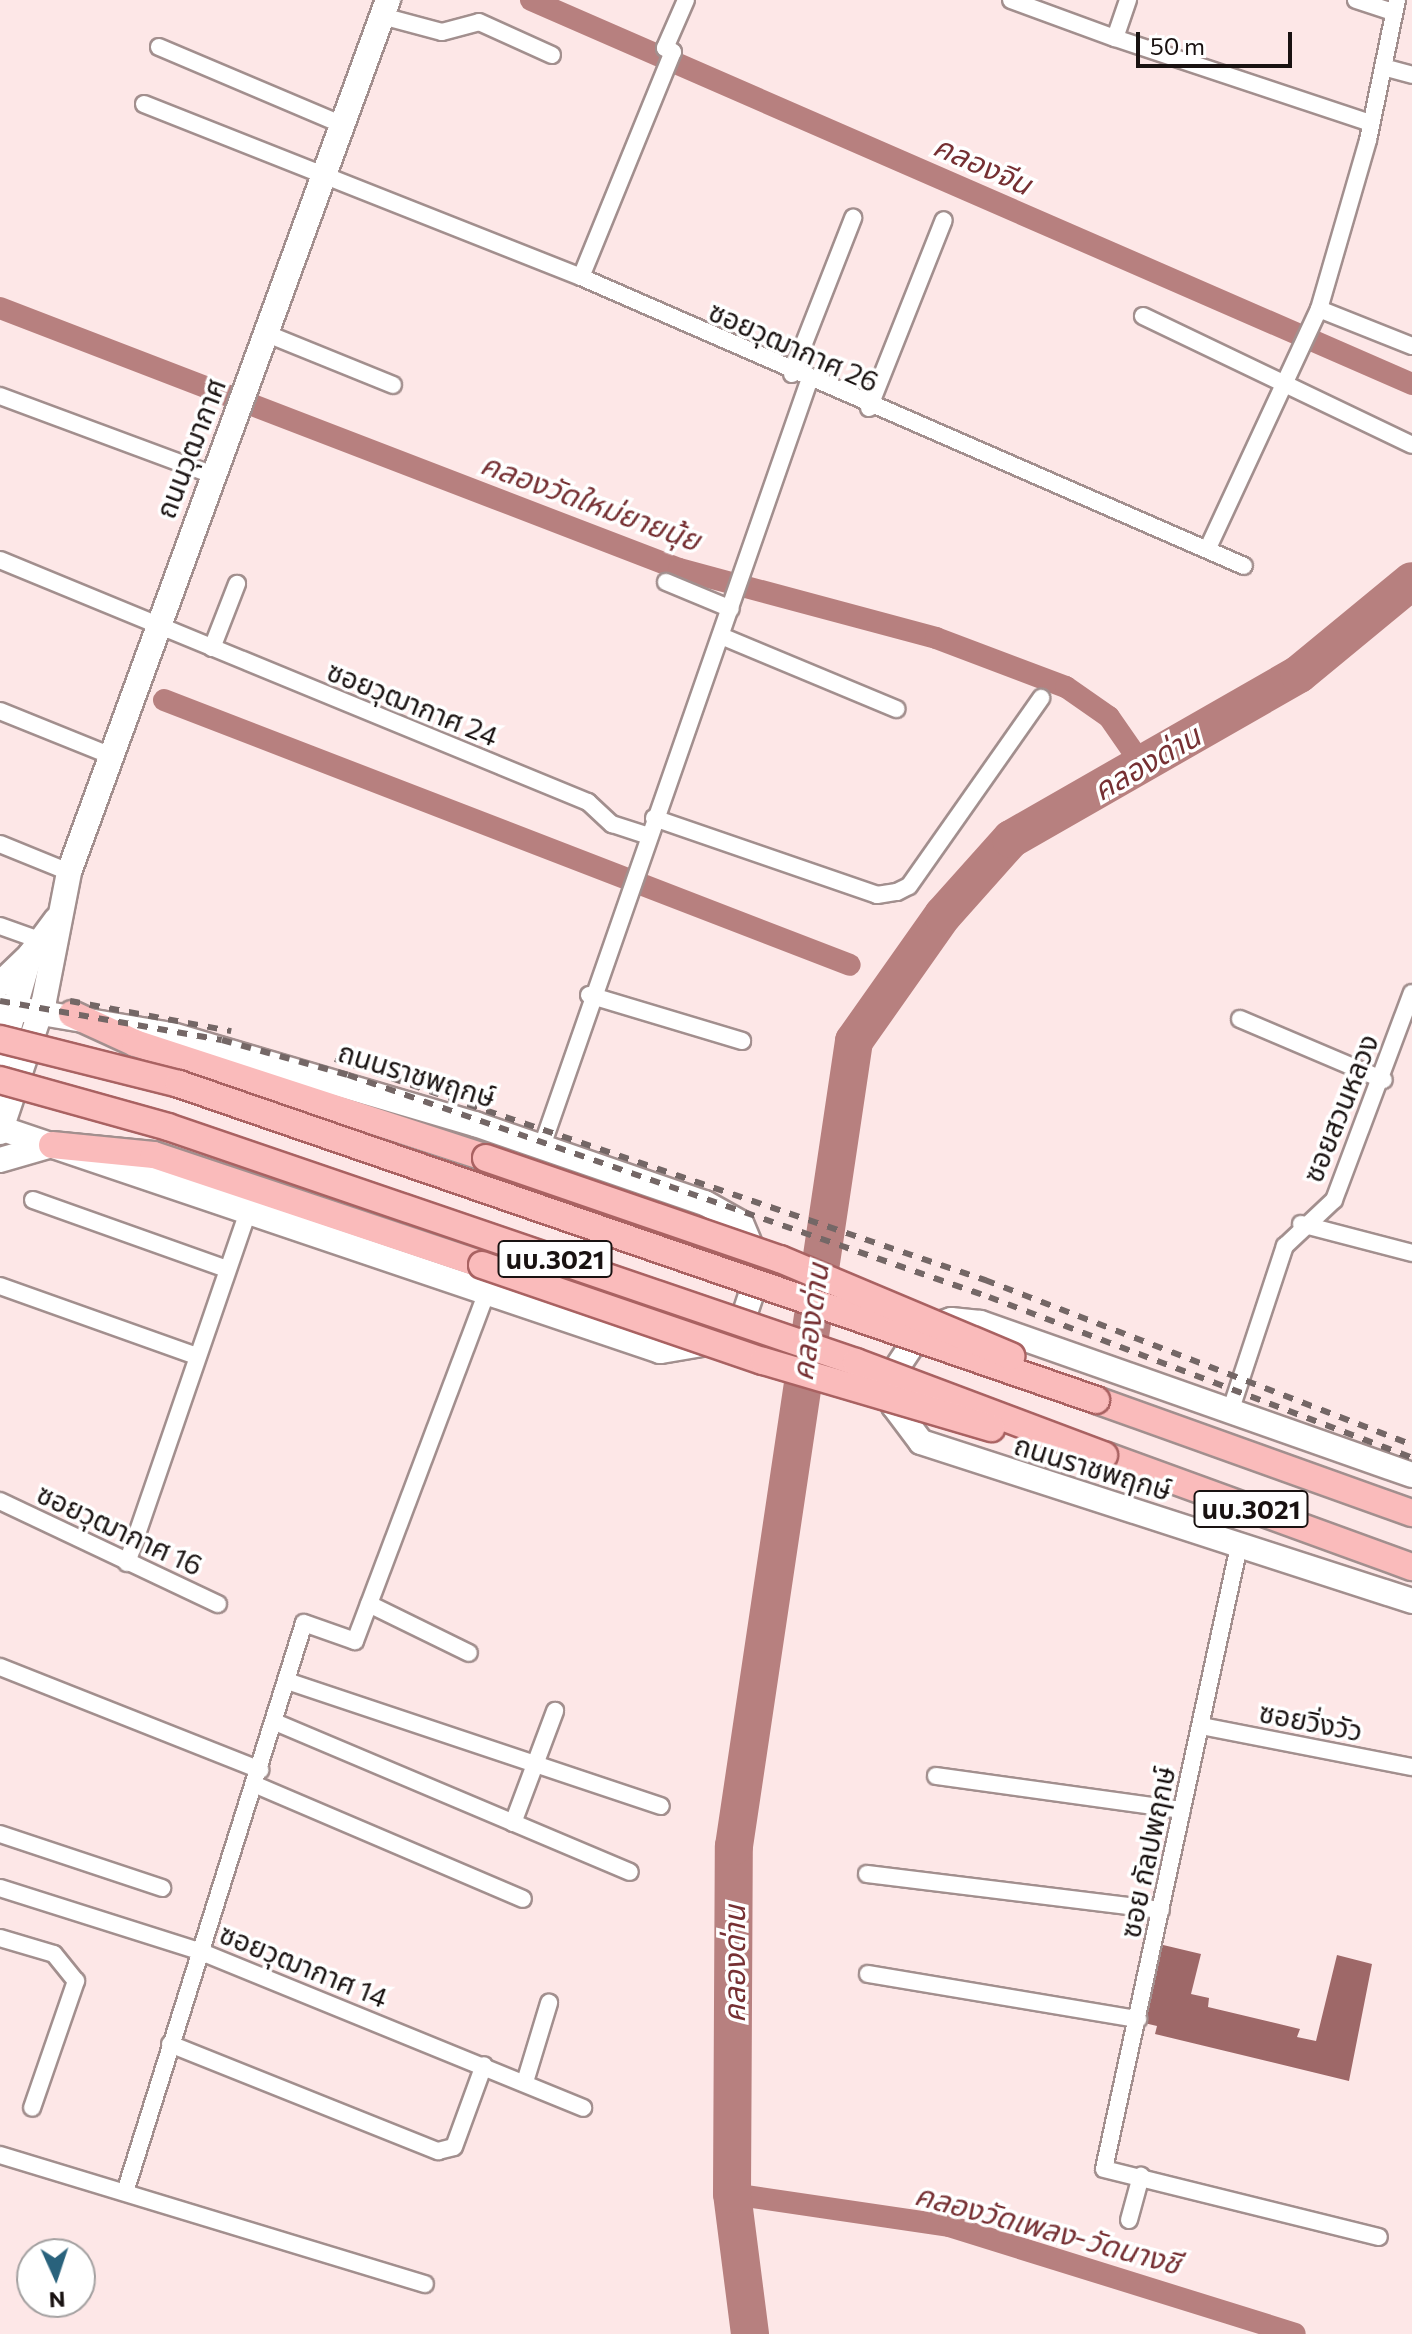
<!DOCTYPE html>
<meta charset="utf-8">
<style>
body{margin:0}
#map{position:relative;width:1412px;height:2334px;overflow:hidden;background:#fde7e7;font-family:Commissioner,"Noto Sans Thai",sans-serif}
div>[style]{position:absolute}
[style*='--x']{left:calc(var(--x)*1px);top:calc(var(--y)*1px);width:calc(var(--w)*1px);rotate:calc(var(--a)*1deg)}
.canal>*{height:22px;margin:-11px;padding:0 11px;transform-origin:11px;border-radius:11px;background:#b7807f}
.river>*{height:38px;margin:-19px;padding:0 19px;transform-origin:19px;border-radius:19px;background:#b7807f}
.building>*{inset:0;background:#9e6868}
.roads{filter:drop-shadow(2px 0 #a28f8e) drop-shadow(-2px 0 #a28f8e) drop-shadow(0 2px #a28f8e) drop-shadow(0 -2px #a28f8e)}
.minor>*{height:16px;margin:-8px;padding:0 8px;transform-origin:8px;border-radius:8px;background:#fff}
.secondary>*{height:24px;margin:-12px;padding:0 12px;transform-origin:12px;border-radius:12px;background:#fff}
.primary>*{height:26px;margin:-13px;padding:0 13px;transform-origin:13px;border-radius:13px;background:#fabbbb}
.rail>*{height:6px;margin-top:-3px;transform-origin:0;background:repeating-linear-gradient(90deg,#746766 0 10px,transparent 0 20px)}
.bridges{filter:drop-shadow(2px 0 #a96262) drop-shadow(-2px 0 #a96262) drop-shadow(0 2px #a96262) drop-shadow(0 -2px #a96262)}
.primary-bridge>*{height:26px;margin:-13px;padding:0 13px;transform-origin:13px;border-radius:13px;background:#fabbbb}
span{translate:-50% -50%;white-space:nowrap;text-align:center;line-height:1.15;-webkit-text-stroke:7px #fff;paint-order:stroke}
.shield-label span{padding:2px 6px;background:#fff;border:2px solid;border-radius:6px;-webkit-text-stroke-width:0}
.shield-label{font-size:26px;color:#191211;font-weight:700}
.street-label{font-size:28px;color:#191211}
.water-label{font-size:30px;color:#763033;font-style:italic}
.north{position:absolute;left:16px;top:2238px;width:80px;height:80px;box-sizing:border-box;background:#fff;border:2px solid #a3a0a0;border-radius:50%;rotate:177deg;font-size:22px;font-weight:700;line-height:32px;text-align:center;color:#191211}
.north::after{content:'';display:block;margin:auto;width:28px;height:36px;background:#29627c;clip-path:polygon(50% 0,100% 100%,50% 72%,0 100%)}
.scale{position:absolute;left:1136px;top:32px;width:156px;height:36px;box-sizing:border-box;border:4px solid #191211;border-top:0;padding-left:10px;font-size:24px;line-height:28px;white-space:nowrap;color:#191211;-webkit-text-stroke:6px #fff;paint-order:stroke}
</style>
<div id="map">
<div class="canal">
<i style="--x:531;--y:0;--w:961;--a:23.55"></i>
<i style="--x:0;--y:308;--w:727;--a:21.03"></i>
<i style="--x:679;--y:569;--w:266;--a:15"></i>
<i style="--x:936;--y:638;--w:139;--a:20.7"></i>
<i style="--x:1066;--y:687;--w:52;--a:34.9"></i>
<i style="--x:1109;--y:717;--w:56;--a:55.2"></i>
<i style="--x:164;--y:700;--w:735;--a:21.12"></i>
<i style="--x:732;--y:2194;--w:219;--a:8.4"></i>
<i style="--x:949;--y:2226;--w:362;--a:17.3"></i>
</div>
<div class="river">
<i style="--x:750;--y:2334;--w:141;--a:-97.3"></i>
<i style="--x:732;--y:2194;--w:348;--a:-89.7"></i>
<i style="--x:734;--y:1846;--w:814;--a:-81.52"></i>
<i style="--x:854;--y:1041;--w:154;--a:-54.8"></i>
<i style="--x:943;--y:915;--w:102;--a:-48.2"></i>
<i style="--x:1011;--y:839;--w:332;--a:-29.8"></i>
<i style="--x:1299;--y:674;--w:146;--a:-39.5"></i>
</div>
<div class="building">
<i style="clip-path:polygon(1159px 1944px,1201px 1954px,1191px 1994px,1209px 1998px,1208px 2007px,1300px 2029px,1297px 2037px,1316px 2041px,1337px 1955px,1372px 1964px,1349px 2081px,1155px 2034px,1157px 2026px,1140px 2022px)"></i>
</div>
<div class="roads">
<div class="minor">
<i style="--x:1011;--y:0;--w:111;--a:20.1"></i>
<i style="--x:1128;--y:0;--w:40;--a:108.9"></i>
<i style="--x:1115;--y:38;--w:270;--a:18.4"></i>
<i style="--x:1356;--y:0;--w:40;--a:18"></i>
<i style="--x:382;--y:16;--w:62;--a:14.9"></i>
<i style="--x:442;--y:32;--w:38;--a:-15"></i>
<i style="--x:479;--y:22;--w:80;--a:24.3"></i>
<i style="--x:159;--y:47;--w:197;--a:23"></i>
<i style="--x:1383;--y:67;--w:30;--a:15"></i>
<i style="--x:144;--y:104;--w:470;--a:21.6"></i>
<i style="--x:581;--y:277;--w:723;--a:23.55"></i>
<i style="--x:581;--y:277;--w:243;--a:-67.8"></i>
<i style="--x:673;--y:52;--w:9;--a:-153"></i>
<i style="--x:665;--y:48;--w:52;--a:-66.4"></i>
<i style="--x:1319;--y:309;--w:100;--a:21.7"></i>
<i style="--x:1143;--y:316;--w:298;--a:25.6"></i>
<i style="--x:265;--y:333;--w:138;--a:22.1"></i>
<i style="--x:792;--y:374;--w:168;--a:-68.6"></i>
<i style="--x:0;--y:396;--w:226;--a:20.4"></i>
<i style="--x:869;--y:408;--w:202;--a:-68.3"></i>
<i style="--x:1208;--y:548;--w:264;--a:-65.1"></i>
<i style="--x:1319;--y:309;--w:176;--a:-73.8"></i>
<i style="--x:1368;--y:140;--w:143;--a:-78.3"></i>
<i style="--x:0;--y:560;--w:636;--a:22.37"></i>
<i style="--x:588;--y:802;--w:33;--a:43"></i>
<i style="--x:612;--y:824;--w:36;--a:18"></i>
<i style="--x:666;--y:582;--w:70;--a:22.6"></i>
<i style="--x:721;--y:636;--w:190;--a:22.6"></i>
<i style="--x:212;--y:648;--w:69;--a:-68.7"></i>
<i style="--x:0;--y:711;--w:118;--a:22"></i>
<i style="--x:654;--y:818;--w:236;--a:19"></i>
<i style="--x:877;--y:895;--w:20;--a:-9"></i>
<i style="--x:897;--y:892;--w:13;--a:-27"></i>
<i style="--x:909;--y:886;--w:230;--a:-54.9"></i>
<i style="--x:0;--y:844;--w:74;--a:22.1"></i>
<i style="--x:0;--y:926;--w:41;--a:19.7"></i>
<i style="--x:589;--y:995;--w:160;--a:16.7"></i>
<i style="--x:1240;--y:1019;--w:156;--a:23"></i>
<i style="--x:541;--y:1149;--w:813;--a:-70.76"></i>
<i style="--x:33;--y:1200;--w:206;--a:19.6"></i>
<i style="--x:1301;--y:1224;--w:115;--a:14.6"></i>
<i style="--x:0;--y:1286;--w:206;--a:19.6"></i>
<i style="--x:1231;--y:1409;--w:172;--a:-71.7"></i>
<i style="--x:1285;--y:1246;--w:67;--a:-43.2"></i>
<i style="--x:1334;--y:1200;--w:221;--a:-69.4"></i>
<i style="--x:0;--y:1501;--w:241;--a:25.3"></i>
<i style="--x:1239;--y:1546;--w:637;--a:102.23"></i>
<i style="--x:1104;--y:2169;--w:283;--a:13.9"></i>
<i style="--x:127;--y:1563;--w:369;--a:-71"></i>
<i style="--x:369;--y:1604;--w:111;--a:26.1"></i>
<i style="--x:0;--y:1667;--w:280;--a:21.6"></i>
<i style="--x:287;--y:1681;--w:394;--a:18.5"></i>
<i style="--x:275;--y:1722;--w:385;--a:22.9"></i>
<i style="--x:1201;--y:1726;--w:215;--a:11"></i>
<i style="--x:936;--y:1776;--w:248;--a:7.9"></i>
<i style="--x:256;--y:1785;--w:290;--a:23.1"></i>
<i style="--x:513;--y:1823;--w:120;--a:-69.4"></i>
<i style="--x:0;--y:1834;--w:171;--a:18.4"></i>
<i style="--x:867;--y:1874;--w:296;--a:7"></i>
<i style="--x:0;--y:1888;--w:209;--a:17.6"></i>
<i style="--x:199;--y:1951;--w:415;--a:22.2"></i>
<i style="--x:0;--y:1938;--w:56;--a:16.5"></i>
<i style="--x:54;--y:1954;--w:35;--a:51"></i>
<i style="--x:76;--y:1981;--w:134;--a:109.1"></i>
<i style="--x:868;--y:1974;--w:274;--a:9.5"></i>
<i style="--x:170;--y:2044;--w:289;--a:21.8"></i>
<i style="--x:438;--y:2151;--w:16;--a:-14"></i>
<i style="--x:454;--y:2147;--w:87;--a:-69.9"></i>
<i style="--x:525;--y:2082;--w:83;--a:-73.1"></i>
<i style="--x:0;--y:2155;--w:444;--a:16.9"></i>
<i style="--x:126;--y:2189;--w:593;--a:-72.54"></i>
<i style="--x:304;--y:1623;--w:54;--a:19.4"></i>
<i style="--x:355;--y:1641;--w:368;--a:-69.3"></i>
<i style="--x:1129;--y:2220;--w:46;--a:-74.7"></i>
</div>
<div class="secondary">
<i style="--x:0;--y:984;--w:42;--a:-44"></i>
<i style="--x:0;--y:1006;--w:174;--a:9.6"></i>
<i style="--x:172;--y:1035;--w:316;--a:16.4"></i>
<i style="--x:475;--y:1124;--w:243;--a:19"></i>
<i style="--x:705;--y:1203;--w:41;--a:29.1"></i>
<i style="--x:741;--y:1223;--w:49;--a:67.1"></i>
<i style="--x:760;--y:1268;--w:57;--a:108.4"></i>
<i style="--x:742;--y:1322;--w:29;--a:139"></i>
<i style="--x:720;--y:1341;--w:61;--a:170.5"></i>
<i style="--x:660;--y:1351;--w:697;--a:-161.33"></i>
<i style="--x:0;--y:1059;--w:108;--a:-73.9"></i>
<i style="--x:30;--y:955;--w:44;--a:-53.4"></i>
<i style="--x:0;--y:1132;--w:138;--a:-71.4"></i>
<i style="--x:44;--y:1001;--w:131;--a:-79"></i>
<i style="--x:69;--y:872;--w:929;--a:-69.91"></i>
<i style="--x:0;--y:1160;--w:54;--a:-16.1"></i>
<i style="--x:1412;--y:1475;--w:458;--a:-160.6"></i>
<i style="--x:980;--y:1323;--w:29;--a:-174"></i>
<i style="--x:951;--y:1320;--w:31;--a:161"></i>
<i style="--x:922;--y:1330;--w:50;--a:123.7"></i>
<i style="--x:894;--y:1372;--w:34;--a:90"></i>
<i style="--x:894;--y:1406;--w:45;--a:53.1"></i>
<i style="--x:921;--y:1442;--w:516;--a:17.94"></i>
</div>
<div class="primary">
<i style="--x:72;--y:1014;--w:69;--a:24.7"></i>
<i style="--x:135;--y:1043;--w:369;--a:18.1"></i>
<i style="--x:52;--y:1145;--w:102;--a:5.6"></i>
<i style="--x:154;--y:1155;--w:346;--a:18.5"></i>
<i style="--x:1096;--y:1400;--w:336;--a:19.7"></i>
<i style="--x:1104;--y:1455;--w:328;--a:20"></i>
</div>
</div>
<div class="rail">
<i style="--x:0;--y:1001;--w:225;--a:10"></i>
<i style="--x:222;--y:1040;--w:131;--a:15.5"></i>
<i style="--x:348;--y:1075;--w:678;--a:19.1"></i>
<i style="--x:989;--y:1297;--w:453;--a:20.8"></i>
<i style="--x:70;--y:1001;--w:164;--a:10.6"></i>
<i style="--x:335;--y:1059;--w:687;--a:18.78"></i>
<i style="--x:985;--y:1280;--w:458;--a:21.1"></i>
</div>
<div class="bridges">
<div class="primary-bridge">
<i style="--x:0;--y:1039;--w:185;--a:14.1"></i>
<i style="--x:179;--y:1084;--w:970;--a:19.01"></i>
<i style="--x:0;--y:1080;--w:174;--a:15.6"></i>
<i style="--x:168;--y:1127;--w:727;--a:18.86"></i>
<i style="--x:856;--y:1362;--w:265;--a:20.6"></i>
<i style="--x:486;--y:1158;--w:311;--a:19"></i>
<i style="--x:780;--y:1259;--w:251;--a:22.8"></i>
<i style="--x:482;--y:1265;--w:297;--a:18.9"></i>
<i style="--x:763;--y:1361;--w:238;--a:16.4"></i>
</div>
</div>
<div class="shield-label">
<span style="left:555px;top:1259px">นบ.3021</span>
<span style="left:1251px;top:1509px">นบ.3021</span>
</div>
<div class="street-label">
<span style="left:794px;top:346px;rotate:24deg">ซอยวุฒากาศ 26</span>
<span style="left:190px;top:448px;rotate:-69deg">ถนนวุฒากาศ</span>
<span style="left:413px;top:703px;rotate:22deg">ซอยวุฒากาศ 24</span>
<span style="left:417px;top:1074px;rotate:17deg">ถนนราชพฤกษ์</span>
<span style="left:1340px;top:1108px;rotate:-68deg">ซอยสวนหลวง</span>
<span style="left:1093px;top:1467px;rotate:17deg">ถนนราชพฤกษ์</span>
<span style="left:120px;top:1529px;rotate:25deg">ซอยวุฒากาศ 16</span>
<span style="left:1311px;top:1721px;rotate:11deg">ซอยวิ่งวัว</span>
<span style="left:1147px;top:1852px;rotate:-78deg">ซอย กัลปพฤกษ์</span>
<span style="left:304px;top:1965px;rotate:22deg">ซอยวุฒากาศ 14</span>
</div>
<div class="water-label">
<span style="left:983px;top:164px;rotate:24deg">คลองจีน</span>
<span style="left:591px;top:501px;rotate:20deg">คลองวัดใหม่ยายนุ้ย</span>
<span style="left:1146px;top:762px;rotate:-30deg">คลองด่าน</span>
<span style="left:809px;top:1322px;rotate:-82deg">คลองด่าน</span>
<span style="left:733px;top:1964px;rotate:-90deg">คลองด่าน</span>
<span style="left:1048px;top:2228px;rotate:15deg">คลองวัดเพลง-วัดนางชี</span>
</div>
<div class="north">N</div>
<div class="scale">50 m</div>
</div>
